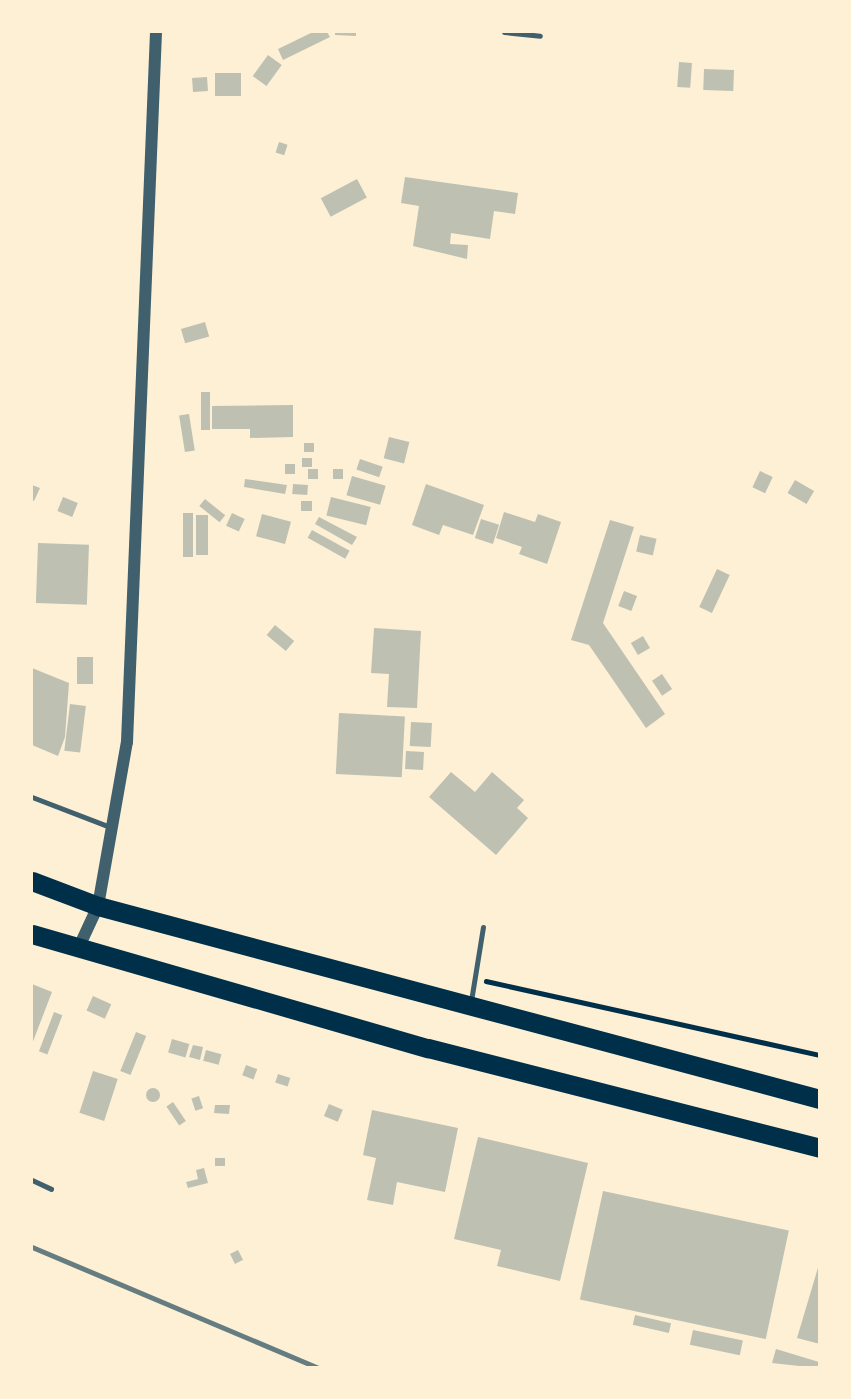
<!DOCTYPE html>
<style>
body{margin:0}
#map{position:relative;width:851px;height:1399px;overflow:hidden;background:#fdf0d5;font-family:"Source Sans 3",sans-serif}
div>[style]{position:absolute}
[style*='--x']{left:calc(var(--x)*1px);top:calc(var(--y)*1px);width:calc(var(--w)*1px);rotate:calc(var(--a)*1deg)}
.building>*{inset:0;background:#bec0b2;transform-origin:0 0}
.round{border-radius:50%}
.path>*{height:4.5px;margin:-2.25px;padding:0 2.25px;transform-origin:2.25px;border-radius:2.25px;background:#003049}
.service>*{height:5px;margin:-2.5px;padding:0 2.5px;transform-origin:2.5px;border-radius:2.5px;background:#3f606c}
.tertiary>*{height:12px;margin:-6px;padding:0 6px;transform-origin:6px;border-radius:6px;background:#3f606c}
.trunk>*{height:19px;margin:-9.5px;padding:0 9.5px;transform-origin:9.5px;border-radius:9.5px;background:#003049}
.rail>*{height:5px;margin:-2.5px;padding:0 2.5px;transform-origin:2.5px;border-radius:2.5px;background:#657d81}
span{translate:-50% -50%;white-space:nowrap;text-align:center;line-height:1.15;-webkit-text-stroke:6px #fdf0d5;paint-order:stroke}
.frame{position:absolute;inset:0;border:33px solid #fdf0d5;pointer-events:none}
</style>
<div id="map">
<div class="building">
<i style="clip-path:polygon(313px 32px,327px 32px,330px 37px,283px 60px,278px 49px)"></i>
<i style="clip-path:polygon(335px 32px,356px 32px,356px 36px,335px 35px)"></i>
<i style="left:268px;top:55px;width:17px;height:26px;rotate:36deg"></i>
<i style="left:679px;top:62px;width:13px;height:25px;rotate:4deg"></i>
<i style="left:704px;top:69px;width:30px;height:21px;rotate:2deg"></i>
<i style="left:215px;top:73px;width:26px;height:23px"></i>
<i style="left:207px;top:77px;width:14px;height:15px;rotate:86deg"></i>
<i style="left:279px;top:142px;width:9px;height:11px;rotate:18deg"></i>
<i style="clip-path:polygon(405px 177px,518px 193px,515px 214px,494px 211px,490px 239px,451px 233px,450px 244px,468px 245px,467px 259px,413px 246px,419px 206px,401px 203px)"></i>
<i style="left:357px;top:179px;width:21px;height:41px;rotate:62deg"></i>
<i style="left:205px;top:322px;width:15px;height:25px;rotate:74deg"></i>
<i style="left:201px;top:392px;width:9px;height:38px"></i>
<i style="clip-path:polygon(293px 405px,293px 437px,250px 438px,250px 429px,212px 429px,212px 406px)"></i>
<i style="left:189px;top:414px;width:37px;height:10px;rotate:81deg"></i>
<i style="left:389px;top:437px;width:21px;height:22px;rotate:14deg"></i>
<i style="left:304px;top:443px;width:10px;height:9px"></i>
<i style="left:302px;top:458px;width:10px;height:9px"></i>
<i style="left:360px;top:459px;width:24px;height:11px;rotate:19deg"></i>
<i style="left:285px;top:464px;width:10px;height:10px"></i>
<i style="left:308px;top:469px;width:10px;height:10px"></i>
<i style="left:333px;top:469px;width:10px;height:10px"></i>
<i style="left:760px;top:471px;width:14px;height:18px;rotate:25deg"></i>
<i style="left:352px;top:476px;width:35px;height:20px;rotate:16deg"></i>
<i style="clip-path:polygon(245px 479px,287px 485px,285px 494px,244px 487px)"></i>
<i style="left:795px;top:480px;width:22px;height:15px;rotate:30deg"></i>
<i style="left:293px;top:484px;width:15px;height:10px;rotate:4deg"></i>
<i style="clip-path:polygon(426px 484px,484px 505px,473px 535px,443px 525px,439px 535px,412px 525px)"></i>
<i style="clip-path:polygon(32px 485px,40px 488px,34px 501px,32px 500px)"></i>
<i style="left:63px;top:497px;width:16px;height:15px;rotate:22deg"></i>
<i style="left:331px;top:497px;width:41px;height:19px;rotate:14deg"></i>
<i style="left:205px;top:499px;width:26px;height:9px;rotate:39deg"></i>
<i style="left:301px;top:501px;width:11px;height:10px"></i>
<i style="clip-path:polygon(504px 512px,535px 522px,538px 514px,561px 522px,547px 564px,519px 554px,522px 547px,496px 538px)"></i>
<i style="left:183px;top:513px;width:10px;height:44px"></i>
<i style="left:232px;top:513px;width:14px;height:14px;rotate:25deg"></i>
<i style="left:262px;top:514px;width:30px;height:23px;rotate:15deg"></i>
<i style="left:196px;top:515px;width:12px;height:40px"></i>
<i style="clip-path:polygon(319px 517px,357px 537px,352px 545px,315px 524px)"></i>
<i style="left:481px;top:519px;width:19px;height:20px;rotate:18deg"></i>
<i style="clip-path:polygon(610px 520px,634px 527px,603px 623px,665px 714px,646px 728px,589px 645px,571px 640px)"></i>
<i style="left:312px;top:530px;width:43px;height:9px;rotate:29deg"></i>
<i style="left:640px;top:535px;width:17px;height:17px;rotate:13deg"></i>
<i style="left:38px;top:543px;width:51px;height:60px;rotate:2deg"></i>
<i style="left:717px;top:569px;width:14px;height:42px;rotate:25deg"></i>
<i style="left:624px;top:591px;width:14px;height:16px;rotate:21deg"></i>
<i style="left:275px;top:625px;width:25px;height:13px;rotate:40deg"></i>
<i style="clip-path:polygon(374px 628px,421px 631px,417px 708px,387px 707px,389px 674px,371px 673px)"></i>
<i style="left:643px;top:636px;width:14px;height:14px;rotate:60deg"></i>
<i style="left:77px;top:657px;width:16px;height:27px"></i>
<i style="clip-path:polygon(32px 668px,69px 683px,65px 737px,58px 756px,32px 745px)"></i>
<i style="left:662px;top:674px;width:18px;height:12px;rotate:56deg"></i>
<i style="left:70px;top:704px;width:16px;height:47px;rotate:7deg"></i>
<i style="left:339px;top:713px;width:66px;height:61px;rotate:3deg"></i>
<i style="left:411px;top:722px;width:21px;height:24px;rotate:3deg"></i>
<i style="left:406px;top:751px;width:18px;height:18px;rotate:3deg"></i>
<i style="clip-path:polygon(451px 772px,475px 792px,492px 772px,524px 800px,517px 808px,528px 818px,496px 855px,429px 797px)"></i>
<i style="clip-path:polygon(32px 984px,52px 992px,32px 1044px)"></i>
<i style="left:93px;top:996px;width:20px;height:16px;rotate:24deg"></i>
<i style="left:54px;top:1012px;width:9px;height:42px;rotate:21deg"></i>
<i style="left:136px;top:1032px;width:11px;height:42px;rotate:22deg"></i>
<i style="left:172px;top:1039px;width:18px;height:14px;rotate:16deg"></i>
<i style="clip-path:polygon(193px 1045px,203px 1047px,200px 1060px,189px 1057px)"></i>
<i style="left:206px;top:1050px;width:16px;height:11px;rotate:15deg"></i>
<i style="left:246px;top:1065px;width:12px;height:11px;rotate:20deg"></i>
<i style="left:93px;top:1071px;width:26px;height:44px;rotate:18deg"></i>
<i style="left:278px;top:1074px;width:13px;height:9px;rotate:18deg"></i>
<i class="round" style="left:146px;top:1088px;width:14px;height:14px"></i>
<i style="left:199px;top:1096px;width:13px;height:8px;rotate:72deg"></i>
<i style="left:173px;top:1102px;width:23px;height:8px;rotate:56deg"></i>
<i style="left:329px;top:1104px;width:15px;height:13px;rotate:23deg"></i>
<i style="clip-path:polygon(215px 1105px,230px 1105px,229px 1114px,214px 1113px)"></i>
<i style="clip-path:polygon(372px 1110px,458px 1128px,445px 1192px,397px 1182px,393px 1205px,367px 1200px,376px 1158px,363px 1155px)"></i>
<i style="clip-path:polygon(478px 1137px,588px 1163px,560px 1281px,497px 1266px,501px 1250px,454px 1239px)"></i>
<i style="left:215px;top:1158px;width:10px;height:8px"></i>
<i style="clip-path:polygon(204px 1168px,208px 1183px,188px 1188px,186px 1182px,198px 1179px,196px 1170px)"></i>
<i style="left:603px;top:1191px;width:190px;height:111px;rotate:12deg"></i>
<i style="left:238px;top:1250px;width:11px;height:9px;rotate:63deg"></i>
<i style="clip-path:polygon(820px 1261px,820px 1344px,797px 1338px)"></i>
<i style="left:635px;top:1315px;width:37px;height:10px;rotate:13deg"></i>
<i style="left:693px;top:1330px;width:51px;height:15px;rotate:12deg"></i>
<i style="clip-path:polygon(776px 1349px,819px 1362px,817px 1368px,772px 1363px)"></i>
</div>
<div class="path">
<i style="--x:486;--y:981;--w:342;--a:12.5"></i>
</div>
<div class="service">
<i style="--x:504;--y:32;--w:36;--a:6"></i>
<i style="--x:32;--y:797;--w:84;--a:21"></i>
<i style="--x:471;--y:1001;--w:75;--a:-80.8"></i>
<i style="--x:32;--y:1180;--w:21;--a:25"></i>
</div>
<div class="tertiary">
<i style="--x:78;--y:949;--w:47;--a:-65.1"></i>
<i style="--x:98;--y:906;--w:167;--a:-80"></i>
<i style="--x:127;--y:742;--w:711;--a:-87.66"></i>
</div>
<div class="trunk">
<i style="--x:32;--y:881;--w:71;--a:20.7"></i>
<i style="--x:98;--y:906;--w:747;--a:14.97"></i>
<i style="--x:32;--y:934;--w:412;--a:16.1"></i>
<i style="--x:428;--y:1048;--w:405;--a:14.3"></i>
</div>
<div class="rail">
<i style="--x:32;--y:1247;--w:311;--a:22.9"></i>
</div>
<div class="frame"></div>
</div>
